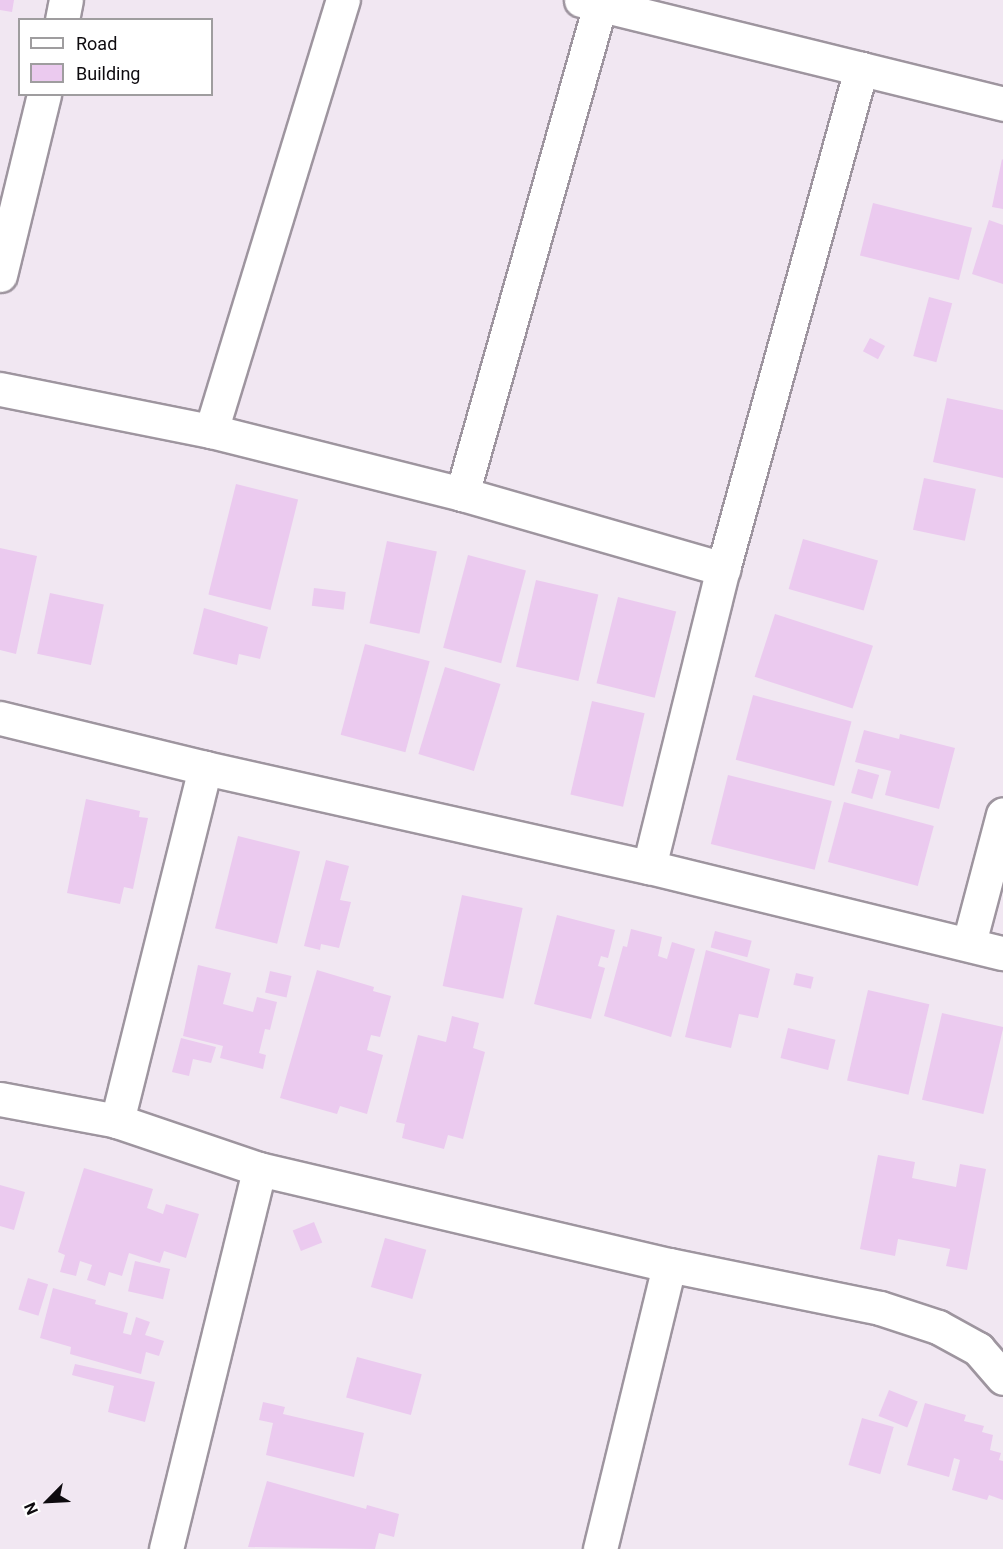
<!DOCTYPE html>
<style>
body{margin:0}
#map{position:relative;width:1003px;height:1549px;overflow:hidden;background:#f1e7f2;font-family:Roboto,sans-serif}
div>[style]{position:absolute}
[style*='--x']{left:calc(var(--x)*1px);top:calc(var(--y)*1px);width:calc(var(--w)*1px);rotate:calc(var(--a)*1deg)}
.building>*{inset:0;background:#ebcaef;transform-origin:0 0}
.roads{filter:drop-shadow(2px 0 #9e959f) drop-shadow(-2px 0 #9e959f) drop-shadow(0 2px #9e959f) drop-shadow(0 -2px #9e959f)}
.minor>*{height:33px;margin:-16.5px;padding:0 16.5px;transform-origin:16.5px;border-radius:16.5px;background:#fff}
span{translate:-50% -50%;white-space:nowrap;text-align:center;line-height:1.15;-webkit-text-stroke:4.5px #fff;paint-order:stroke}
.legend{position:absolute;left:18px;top:18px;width:195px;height:78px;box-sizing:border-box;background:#fff;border:2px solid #9f9d9f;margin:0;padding:8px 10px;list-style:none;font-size:18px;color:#0e0b0f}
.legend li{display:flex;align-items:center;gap:12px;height:30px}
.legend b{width:30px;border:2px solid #9f9d9f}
.north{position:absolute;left:18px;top:1471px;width:60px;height:60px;-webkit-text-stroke:4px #fff;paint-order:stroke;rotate:246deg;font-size:16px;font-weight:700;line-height:24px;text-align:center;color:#0e0b0f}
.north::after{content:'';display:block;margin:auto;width:21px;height:27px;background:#0e0b0f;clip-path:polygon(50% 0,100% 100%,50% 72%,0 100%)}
</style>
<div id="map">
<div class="building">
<i style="clip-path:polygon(0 0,14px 0,12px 12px,0 10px)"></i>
<i style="clip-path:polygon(1002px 159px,1003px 160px,1003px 209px,992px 207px)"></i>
<i style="left:873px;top:203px;width:102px;height:54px;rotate:14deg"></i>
<i style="clip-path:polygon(989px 220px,1003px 225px,1003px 284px,972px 274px)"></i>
<i style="left:929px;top:297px;width:24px;height:61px;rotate:15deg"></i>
<i style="left:870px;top:338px;width:17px;height:15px;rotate:28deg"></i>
<i style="clip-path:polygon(947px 398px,1003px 410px,1003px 478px,933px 462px)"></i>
<i style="left:924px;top:478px;width:53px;height:53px;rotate:12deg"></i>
<i style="left:236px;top:484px;width:64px;height:114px;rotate:14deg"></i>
<i style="left:803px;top:539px;width:78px;height:52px;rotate:16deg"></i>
<i style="left:387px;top:541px;width:51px;height:84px;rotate:12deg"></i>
<i style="clip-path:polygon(0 548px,37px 556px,16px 654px,0 650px)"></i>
<i style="left:468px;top:555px;width:60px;height:96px;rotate:15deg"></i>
<i style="left:536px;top:580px;width:64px;height:89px;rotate:13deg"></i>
<i style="left:314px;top:588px;width:32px;height:18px;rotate:7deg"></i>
<i style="left:50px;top:593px;width:55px;height:62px;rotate:12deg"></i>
<i style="left:618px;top:597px;width:60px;height:89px;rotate:14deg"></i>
<i style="clip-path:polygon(204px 608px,268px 627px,260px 659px,239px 654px,237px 665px,193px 654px)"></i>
<i style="left:775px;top:614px;width:103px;height:66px;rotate:18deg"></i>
<i style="left:365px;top:644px;width:67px;height:94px;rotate:15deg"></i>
<i style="left:445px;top:667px;width:58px;height:91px;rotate:17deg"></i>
<i style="left:753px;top:695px;width:102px;height:67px;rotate:15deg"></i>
<i style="left:592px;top:701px;width:54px;height:96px;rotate:13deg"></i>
<i style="clip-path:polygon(864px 730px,899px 739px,900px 734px,955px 748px,939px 809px,885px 795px,891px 771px,855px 762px)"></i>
<i style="left:858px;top:769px;width:22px;height:25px;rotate:16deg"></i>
<i style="left:728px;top:775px;width:107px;height:71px;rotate:14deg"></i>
<i style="clip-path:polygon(86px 799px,140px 811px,139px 817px,148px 818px,133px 889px,124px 887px,120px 904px,67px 893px)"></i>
<i style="left:844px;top:802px;width:93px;height:62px;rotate:15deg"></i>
<i style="left:238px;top:836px;width:64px;height:95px;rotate:14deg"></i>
<i style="clip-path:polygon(326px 860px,349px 866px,340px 900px,351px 902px,339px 948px,321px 944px,320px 950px,304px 946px)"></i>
<i style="left:462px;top:895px;width:62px;height:93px;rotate:12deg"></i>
<i style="clip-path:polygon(557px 915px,615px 930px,608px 958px,601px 956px,598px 966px,605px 968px,591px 1019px,534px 1004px)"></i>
<i style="clip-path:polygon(631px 929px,662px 937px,658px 956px,667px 959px,672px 942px,695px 949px,671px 1037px,604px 1016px,623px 946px,627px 947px)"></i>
<i style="left:715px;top:931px;width:38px;height:17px;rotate:15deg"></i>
<i style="clip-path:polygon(706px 950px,770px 969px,758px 1018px,739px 1014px,731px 1048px,685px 1037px)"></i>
<i style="clip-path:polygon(198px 965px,231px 973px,223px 1004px,253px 1012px,257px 997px,277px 1002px,270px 1030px,265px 1029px,259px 1053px,266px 1055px,263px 1069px,220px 1058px,223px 1046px,183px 1036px)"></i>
<i style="clip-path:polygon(317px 970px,374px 987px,373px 991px,391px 996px,380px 1037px,371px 1035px,367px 1050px,383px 1055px,367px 1114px,340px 1106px,337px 1114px,280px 1098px)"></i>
<i style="left:270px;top:971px;width:22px;height:22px;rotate:13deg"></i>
<i style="left:796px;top:973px;width:18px;height:12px;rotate:13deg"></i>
<i style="left:868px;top:990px;width:63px;height:93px;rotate:13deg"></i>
<i style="left:942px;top:1013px;width:63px;height:89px;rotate:13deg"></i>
<i style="clip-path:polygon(452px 1016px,479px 1023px,473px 1048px,485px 1052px,463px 1139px,448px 1135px,444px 1149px,402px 1138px,405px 1124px,396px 1122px,418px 1035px,446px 1042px)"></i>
<i style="left:788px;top:1028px;width:49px;height:31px;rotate:14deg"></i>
<i style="clip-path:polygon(181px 1038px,216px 1047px,211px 1063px,193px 1059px,189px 1076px,172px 1072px)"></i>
<i style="clip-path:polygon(878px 1155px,915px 1162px,912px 1178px,956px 1187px,960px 1164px,986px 1169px,967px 1270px,946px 1266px,950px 1249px,898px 1239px,895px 1256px,860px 1249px)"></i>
<i style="clip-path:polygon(84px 1168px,153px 1189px,147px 1208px,163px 1214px,166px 1204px,199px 1214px,186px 1258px,164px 1251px,160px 1263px,129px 1253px,122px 1276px,109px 1272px,105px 1286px,87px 1280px,92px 1265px,80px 1261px,76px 1276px,60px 1272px,65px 1255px,58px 1252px)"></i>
<i style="clip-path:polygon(0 1185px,25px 1192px,14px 1230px,0 1226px)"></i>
<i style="left:314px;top:1222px;width:22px;height:23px;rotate:68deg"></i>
<i style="left:385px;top:1238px;width:43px;height:51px;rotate:16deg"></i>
<i style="left:135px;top:1261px;width:36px;height:31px;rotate:13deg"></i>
<i style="left:28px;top:1278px;width:21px;height:33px;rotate:17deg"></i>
<i style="clip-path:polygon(53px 1288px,96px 1300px,95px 1304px,128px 1313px,123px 1333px,131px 1335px,136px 1317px,150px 1322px,145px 1335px,164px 1341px,159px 1356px,146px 1352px,141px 1374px,70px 1354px,71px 1347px,40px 1338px)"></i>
<i style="left:357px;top:1357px;width:67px;height:42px;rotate:15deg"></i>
<i style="clip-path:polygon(75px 1364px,155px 1382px,145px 1422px,108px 1412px,114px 1386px,72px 1375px)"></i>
<i style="left:889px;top:1390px;width:31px;height:28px;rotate:22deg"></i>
<i style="clip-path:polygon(263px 1402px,285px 1407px,283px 1414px,364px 1433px,354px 1477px,266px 1455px,273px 1423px,259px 1420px)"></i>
<i style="clip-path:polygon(925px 1403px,966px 1415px,964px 1421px,984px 1426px,982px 1432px,993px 1435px,990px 1450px,1001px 1453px,999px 1460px,1003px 1461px,1003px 1500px,989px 1495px,987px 1500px,952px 1490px,960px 1460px,954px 1458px,949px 1477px,907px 1465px)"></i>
<i style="left:862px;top:1418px;width:33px;height:49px;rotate:16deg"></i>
<i style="clip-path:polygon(267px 1481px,366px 1509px,367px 1505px,399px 1514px,394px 1537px,379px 1533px,375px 1549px,248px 1547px)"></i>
</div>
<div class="roads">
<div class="minor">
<i style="--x:581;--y:0;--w:435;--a:13.8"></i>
<i style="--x:62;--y:20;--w:20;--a:-79"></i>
<i style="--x:0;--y:275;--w:186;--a:-76.3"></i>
<i style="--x:0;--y:389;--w:215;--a:11.3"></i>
<i style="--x:211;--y:431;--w:259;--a:14.1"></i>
<i style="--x:462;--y:494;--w:272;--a:16"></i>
<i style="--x:211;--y:431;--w:451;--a:-73"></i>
<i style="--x:462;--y:494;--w:508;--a:-74.24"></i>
<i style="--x:0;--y:718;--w:211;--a:13.7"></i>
<i style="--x:205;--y:768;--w:455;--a:12.6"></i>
<i style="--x:649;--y:867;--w:364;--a:13.7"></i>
<i style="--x:205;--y:768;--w:364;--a:104"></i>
<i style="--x:117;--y:1121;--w:150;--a:18.7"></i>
<i style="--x:259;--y:1169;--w:421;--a:13.2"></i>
<i style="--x:669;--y:1265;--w:215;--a:11.5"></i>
<i style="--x:880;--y:1308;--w:61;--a:18.1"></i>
<i style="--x:938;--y:1327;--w:46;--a:28.8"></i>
<i style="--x:978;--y:1349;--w:38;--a:49"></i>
<i style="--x:649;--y:867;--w:307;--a:-76.1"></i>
<i style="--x:723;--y:569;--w:519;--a:-74.57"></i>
<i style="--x:969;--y:943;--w:133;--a:-75.2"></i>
<i style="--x:0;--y:1099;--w:119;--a:10.6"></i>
<i style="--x:166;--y:1549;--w:391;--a:-76.2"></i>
<i style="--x:600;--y:1549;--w:292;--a:-76.3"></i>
</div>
</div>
<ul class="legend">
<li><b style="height:8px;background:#fff"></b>Road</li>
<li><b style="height:16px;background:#ebcaef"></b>Building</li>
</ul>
<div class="north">N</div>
</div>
